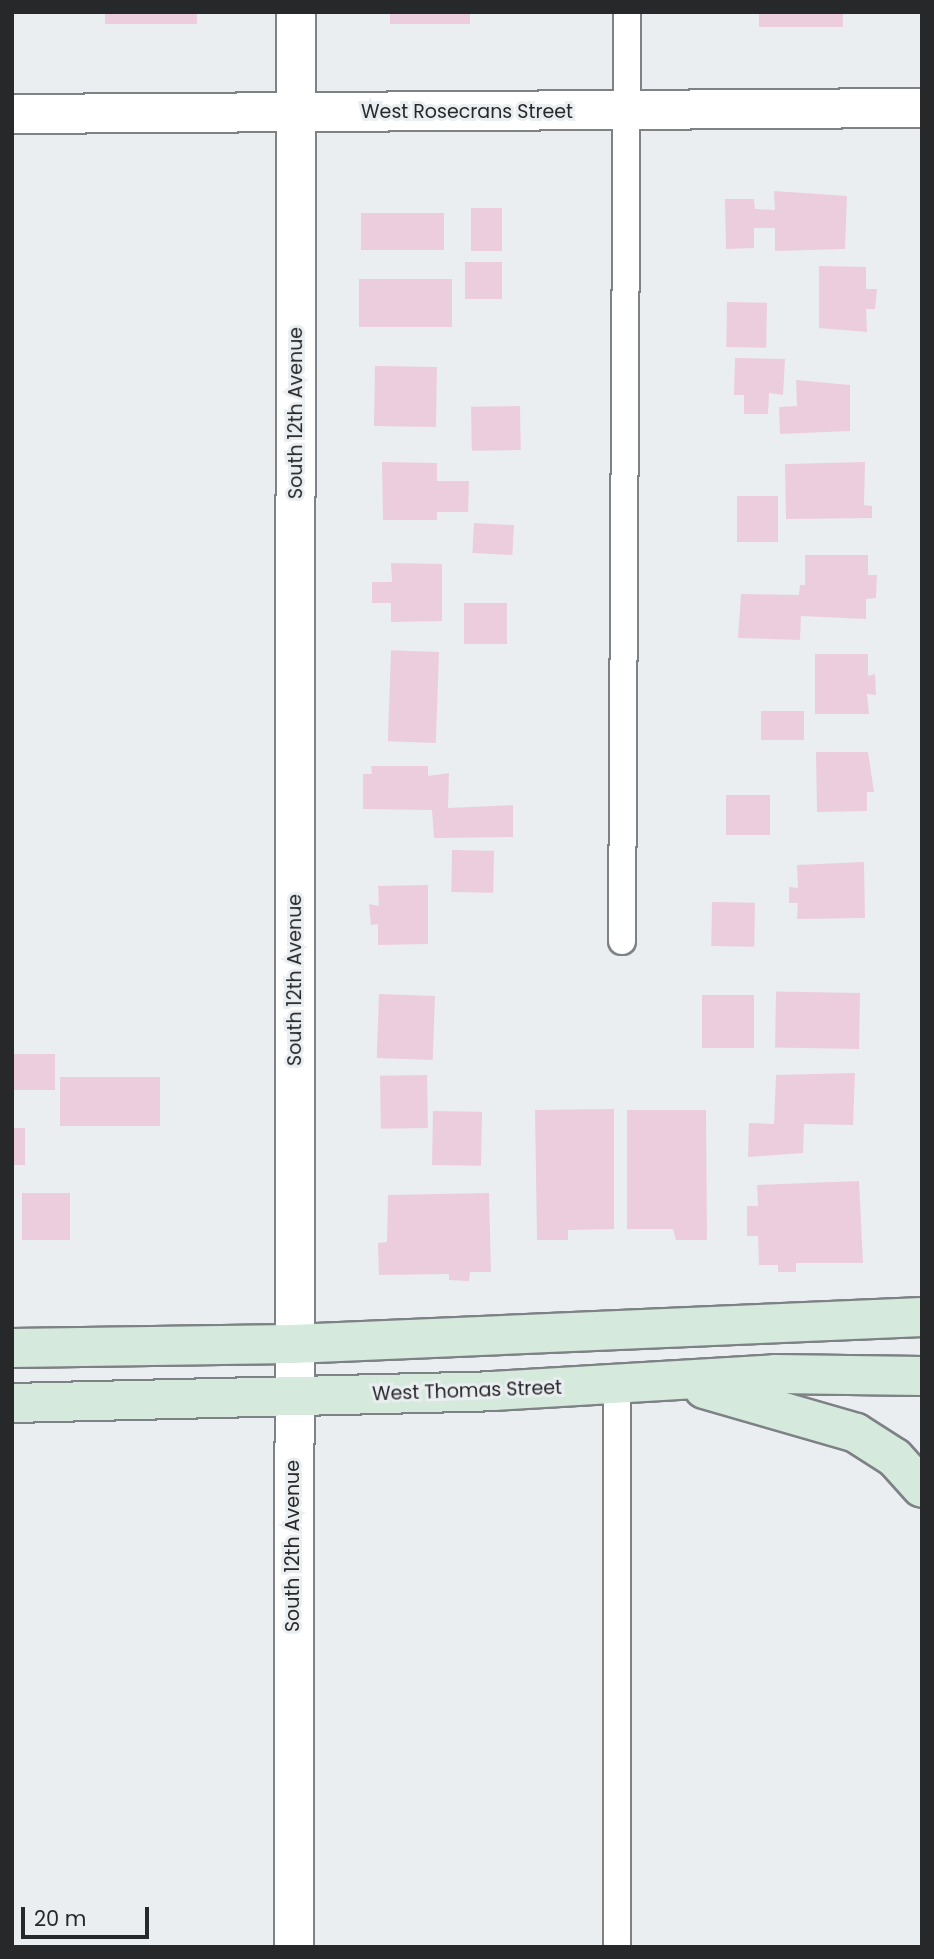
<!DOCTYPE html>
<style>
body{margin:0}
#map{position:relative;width:934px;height:1959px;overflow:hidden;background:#eaeef1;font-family:Poppins,sans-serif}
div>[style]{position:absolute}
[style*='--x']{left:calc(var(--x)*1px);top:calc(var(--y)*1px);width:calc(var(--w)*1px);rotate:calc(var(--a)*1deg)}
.building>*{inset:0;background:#eccddd;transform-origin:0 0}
.roads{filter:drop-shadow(2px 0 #7e8185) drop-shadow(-2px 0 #7e8185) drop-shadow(0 2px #7e8185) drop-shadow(0 -2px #7e8185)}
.service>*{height:26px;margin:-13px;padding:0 13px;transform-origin:13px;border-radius:13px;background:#fff}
.minor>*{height:38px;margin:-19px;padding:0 19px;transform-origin:19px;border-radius:19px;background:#fff}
.secondary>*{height:38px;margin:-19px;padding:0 19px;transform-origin:19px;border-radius:19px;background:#d5eadc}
span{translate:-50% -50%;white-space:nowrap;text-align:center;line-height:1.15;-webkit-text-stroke:6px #eaeef1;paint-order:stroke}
.street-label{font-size:19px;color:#27282a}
.frame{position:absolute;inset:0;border:14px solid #27282a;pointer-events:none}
.scale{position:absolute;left:21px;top:1907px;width:128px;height:32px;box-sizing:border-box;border:4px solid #27282a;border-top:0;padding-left:9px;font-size:21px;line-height:24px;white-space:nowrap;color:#27282a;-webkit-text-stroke:5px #eaeef1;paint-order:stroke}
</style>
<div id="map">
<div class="building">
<i style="left:105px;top:12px;width:92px;height:12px"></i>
<i style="left:390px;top:12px;width:80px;height:12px"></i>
<i style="left:759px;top:12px;width:84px;height:15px"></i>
<i style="clip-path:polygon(774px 191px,847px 196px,845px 249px,775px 251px,775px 228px,754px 228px,754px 248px,726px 249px,725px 199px,754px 199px,755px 209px,775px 210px)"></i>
<i style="left:471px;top:208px;width:31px;height:43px"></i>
<i style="left:361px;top:213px;width:83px;height:37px"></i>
<i style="left:502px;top:262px;width:37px;height:37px;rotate:90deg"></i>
<i style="clip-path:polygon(819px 266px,866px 267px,866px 289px,877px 289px,875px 309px,866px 309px,867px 332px,819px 328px)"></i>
<i style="left:359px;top:279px;width:93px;height:48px"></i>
<i style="left:727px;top:302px;width:40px;height:45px;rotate:1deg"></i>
<i style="clip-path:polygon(735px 358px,785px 359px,783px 395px,769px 393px,768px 414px,744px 414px,744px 395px,734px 395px)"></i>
<i style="left:437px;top:367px;width:60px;height:62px;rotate:91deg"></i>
<i style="clip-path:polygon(796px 380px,850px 385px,850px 431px,780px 434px,779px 407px,797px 406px)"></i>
<i style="left:520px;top:406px;width:44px;height:49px;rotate:89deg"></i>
<i style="clip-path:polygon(382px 462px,437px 463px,437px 481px,469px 481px,468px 512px,437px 512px,437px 520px,383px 520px)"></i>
<i style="clip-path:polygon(865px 462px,864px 505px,872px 506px,872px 518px,786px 519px,785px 464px)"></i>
<i style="left:737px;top:496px;width:41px;height:46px"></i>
<i style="left:474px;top:523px;width:40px;height:30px;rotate:3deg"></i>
<i style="clip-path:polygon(805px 555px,868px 555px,868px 575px,877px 575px,876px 598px,866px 599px,866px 619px,801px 616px,800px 640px,738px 638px,741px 594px,799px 595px,800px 585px,805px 585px)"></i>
<i style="clip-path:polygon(391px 563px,442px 564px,442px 621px,391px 622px,391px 603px,372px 603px,372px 582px,392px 582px)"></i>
<i style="left:464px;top:603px;width:43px;height:41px"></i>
<i style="left:439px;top:652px;width:91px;height:48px;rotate:92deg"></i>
<i style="clip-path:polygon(815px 654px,868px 654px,868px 676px,875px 674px,876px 695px,867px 694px,869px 714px,815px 714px)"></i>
<i style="left:761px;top:711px;width:43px;height:29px"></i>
<i style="clip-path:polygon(816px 752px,868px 752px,874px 792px,867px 792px,867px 811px,817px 812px)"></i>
<i style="clip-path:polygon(371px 766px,428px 766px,428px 776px,449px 773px,448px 808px,513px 805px,513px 837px,434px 838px,432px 810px,363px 809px,363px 774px,372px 774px)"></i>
<i style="left:726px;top:795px;width:44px;height:40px"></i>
<i style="left:452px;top:850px;width:42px;height:42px;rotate:1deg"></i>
<i style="clip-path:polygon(864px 862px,865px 918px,797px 919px,798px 903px,789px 903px,789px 887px,798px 888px,797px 865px)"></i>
<i style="clip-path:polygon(428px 885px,428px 944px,378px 945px,378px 924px,371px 925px,369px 904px,379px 906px,378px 886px)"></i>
<i style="left:712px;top:902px;width:43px;height:44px;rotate:1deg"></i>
<i style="left:860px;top:993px;width:56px;height:84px;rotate:91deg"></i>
<i style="left:379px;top:994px;width:56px;height:64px;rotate:2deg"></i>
<i style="left:754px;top:995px;width:53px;height:52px;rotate:90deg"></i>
<i style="left:12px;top:1054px;width:43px;height:36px"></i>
<i style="clip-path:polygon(855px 1073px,853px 1125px,804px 1124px,803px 1153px,748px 1157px,749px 1123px,774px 1124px,776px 1075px)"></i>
<i style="left:427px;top:1075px;width:53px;height:47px;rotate:89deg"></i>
<i style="left:160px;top:1077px;width:49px;height:100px;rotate:90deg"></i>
<i style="clip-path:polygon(614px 1109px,614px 1229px,568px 1230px,568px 1240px,537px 1240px,535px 1110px)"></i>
<i style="clip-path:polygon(627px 1110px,706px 1110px,707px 1240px,676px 1240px,673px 1229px,627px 1229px)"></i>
<i style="left:433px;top:1111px;width:49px;height:54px;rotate:1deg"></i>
<i style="left:12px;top:1128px;width:13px;height:37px"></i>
<i style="clip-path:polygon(859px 1181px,863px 1263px,796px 1263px,796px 1272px,778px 1272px,778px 1265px,759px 1265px,758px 1236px,747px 1236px,747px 1206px,758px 1206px,757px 1185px)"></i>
<i style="left:22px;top:1193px;width:48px;height:47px"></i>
<i style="clip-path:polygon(489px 1193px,491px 1272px,470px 1272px,469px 1281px,449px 1280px,449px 1274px,379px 1275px,378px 1243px,387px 1242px,388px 1195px)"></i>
</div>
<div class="roads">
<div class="service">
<i style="--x:622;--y:941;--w:929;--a:-89.69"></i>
<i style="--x:617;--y:1947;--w:565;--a:-90"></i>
</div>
<div class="minor">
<i style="--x:12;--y:114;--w:910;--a:-0.38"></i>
<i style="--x:294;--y:1947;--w:1935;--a:-89.94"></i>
</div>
<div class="secondary">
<i style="--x:12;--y:1348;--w:280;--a:-0.8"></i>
<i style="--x:292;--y:1344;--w:631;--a:-2.45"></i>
<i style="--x:704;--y:1389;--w:158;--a:16.1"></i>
<i style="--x:856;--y:1433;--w:46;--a:32.7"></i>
<i style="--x:895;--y:1458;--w:40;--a:48"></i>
<i style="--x:12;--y:1403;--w:481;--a:-1.4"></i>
<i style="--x:493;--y:1391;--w:283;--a:-3.4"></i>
<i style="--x:775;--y:1374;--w:147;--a:0.8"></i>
</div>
</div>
<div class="street-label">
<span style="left:467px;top:112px">West Rosecrans Street</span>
<span style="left:296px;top:413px;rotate:-90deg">South 12th Avenue</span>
<span style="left:295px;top:980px;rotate:-90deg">South 12th Avenue</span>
<span style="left:467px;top:1391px;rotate:-2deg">West Thomas Street</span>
<span style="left:293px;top:1546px;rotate:-90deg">South 12th Avenue</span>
</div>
<div class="frame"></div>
<div class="scale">20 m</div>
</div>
